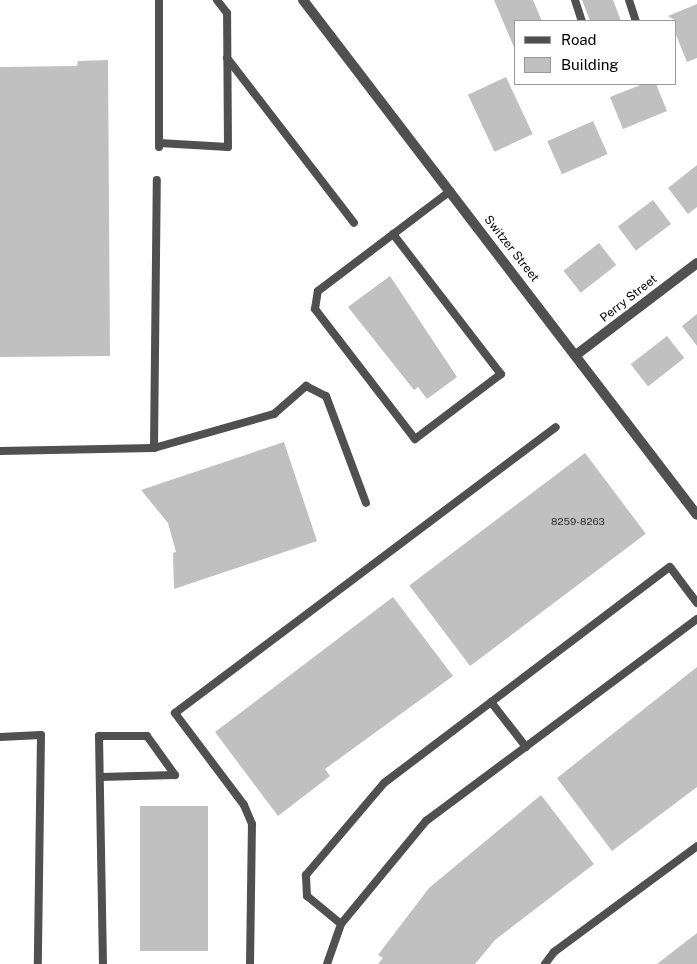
<!DOCTYPE html>
<style>
body{margin:0}
#map{position:relative;width:697px;height:964px;overflow:hidden;background:#fff;font-family:"Public Sans",sans-serif}
div>[style]{position:absolute}
[style*='--x']{left:calc(var(--x)*1px);top:calc(var(--y)*1px);width:calc(var(--w)*1px);rotate:calc(var(--a)*1deg)}
.building>*{inset:0;background:#c0c0c0;transform-origin:0 0}
.service>*{height:8px;margin:-4px;padding:0 4px;transform-origin:4px;border-radius:4px;background:#505050}
.minor>*{height:10px;margin:-5px;padding:0 5px;transform-origin:5px;border-radius:5px;background:#505050}
span{translate:-50% -50%;white-space:nowrap;text-align:center;line-height:1.15;-webkit-text-stroke:4.5px #fff;paint-order:stroke}
.number-label{font-size:10px;color:#303030}
.number-label span{-webkit-text-stroke-width:0}
.street-label{font-size:12px;color:#000}
.legend{position:absolute;left:514px;top:20px;width:162px;height:65px;box-sizing:border-box;background:#fff;border:1px solid #999;margin:0;padding:6px 9px;list-style:none;font-size:15px;color:#000}
.legend li{display:flex;align-items:center;gap:10px;height:25px}
.legend b{width:25px;border:1px solid #999}
</style>
<div id="map">
<div class="building">
<i style="clip-path:polygon(494px 0,533px 0,542px 21px,516px 21px,516px 52px)"></i>
<i style="clip-path:polygon(582px 0,613px 0,621px 21px,590px 21px)"></i>
<i style="clip-path:polygon(697px 4px,697px 58px,687px 62px,676px 35px,676px 21px,668px 16px)"></i>
<i style="clip-path:polygon(108px 60px,110px 356px,0 357px,0 67px,77px 66px,78px 61px)"></i>
<i style="left:506px;top:77px;width:63px;height:42px;rotate:65deg"></i>
<i style="clip-path:polygon(643px 84px,656px 84px,667px 111px,623px 129px,610px 97px)"></i>
<i style="left:593px;top:121px;width:36px;height:50px;rotate:66deg"></i>
<i style="clip-path:polygon(697px 165px,697px 207px,688px 214px,668px 188px)"></i>
<i style="left:653px;top:200px;width:30px;height:44px;rotate:53deg"></i>
<i style="left:599px;top:243px;width:28px;height:45px;rotate:52deg"></i>
<i style="clip-path:polygon(390px 276px,457px 377px,427px 399px,418px 387px,414px 390px,348px 307px)"></i>
<i style="clip-path:polygon(697px 314px,697px 346px,682px 326px)"></i>
<i style="left:667px;top:336px;width:28px;height:46px;rotate:52deg"></i>
<i style="clip-path:polygon(284px 442px,317px 541px,174px 589px,173px 553px,176px 552px,168px 523px,141px 490px)"></i>
<i style="left:585px;top:453px;width:101px;height:220px;rotate:53deg"></i>
<i style="clip-path:polygon(393px 597px,453px 676px,325px 769px,330px 776px,278px 816px,215px 732px)"></i>
<i style="clip-path:polygon(697px 667px,697px 787px,612px 851px,557px 778px)"></i>
<i style="clip-path:polygon(541px 795px,594px 864px,495px 940px,475px 964px,378px 964px,383px 958px,378px 955px,429px 888px)"></i>
<i style="left:140px;top:806px;width:68px;height:145px"></i>
<i style="clip-path:polygon(697px 933px,697px 964px,657px 964px)"></i>
</div>
<div class="service">
<i style="--x:159;--y:0;--w:147;--a:90"></i>
<i style="--x:575;--y:0;--w:22;--a:72"></i>
<i style="--x:629;--y:0;--w:22;--a:72"></i>
<i style="--x:227;--y:58;--w:208;--a:52.4"></i>
<i style="--x:159;--y:143;--w:69;--a:3.3"></i>
<i style="--x:228;--y:147;--w:134;--a:-90.4"></i>
<i style="--x:227;--y:13;--w:16;--a:-128"></i>
<i style="--x:393;--y:234;--w:177;--a:52.4"></i>
<i style="--x:501;--y:374;--w:108;--a:142.9"></i>
<i style="--x:415;--y:439;--w:164;--a:-127.6"></i>
<i style="--x:315;--y:309;--w:18;--a:-81"></i>
<i style="--x:318;--y:291;--w:166;--a:-37.1"></i>
<i style="--x:154;--y:448;--w:268;--a:-89.4"></i>
<i style="--x:0;--y:451;--w:154;--a:-1.1"></i>
<i style="--x:154;--y:448;--w:125;--a:-15.8"></i>
<i style="--x:274;--y:414;--w:43;--a:-41.2"></i>
<i style="--x:306;--y:386;--w:22;--a:27"></i>
<i style="--x:326;--y:396;--w:114;--a:69.5"></i>
<i style="--x:491;--y:702;--w:57;--a:52.1"></i>
<i style="--x:0;--y:737;--w:41;--a:-2.8"></i>
<i style="--x:41;--y:735;--w:229;--a:90.8"></i>
<i style="--x:100;--y:777;--w:75;--a:-1.5"></i>
<i style="--x:175;--y:775;--w:48;--a:-125.7"></i>
<i style="--x:147;--y:736;--w:48;--a:180"></i>
<i style="--x:99;--y:736;--w:228;--a:89"></i>
<i style="--x:341;--y:924;--w:44;--a:-140.5"></i>
<i style="--x:307;--y:896;--w:21;--a:-93"></i>
<i style="--x:306;--y:875;--w:121;--a:-49.7"></i>
<i style="--x:384;--y:783;--w:358;--a:-37.1"></i>
<i style="--x:670;--y:567;--w:45;--a:53.1"></i>
<i style="--x:250;--y:964;--w:140;--a:-89.2"></i>
<i style="--x:252;--y:824;--w:21;--a:-113"></i>
<i style="--x:244;--y:805;--w:115;--a:-126.9"></i>
<i style="--x:175;--y:713;--w:476;--a:-36.9"></i>
<i style="--x:327;--y:964;--w:42;--a:-70.7"></i>
<i style="--x:341;--y:924;--w:134;--a:-50.5"></i>
<i style="--x:426;--y:821;--w:338;--a:-36.7"></i>
<i style="--x:545;--y:964;--w:15;--a:-53"></i>
<i style="--x:554;--y:952;--w:178;--a:-36.5"></i>
</div>
<div class="minor">
<i style="--x:303;--y:0;--w:648;--a:52.58"></i>
<i style="--x:576;--y:355;--w:152;--a:-37.2"></i>
</div>
<div class="number-label">
<span style="left:578px;top:522px">8259-8263</span>
</div>
<div class="street-label">
<span style="left:511px;top:249px;rotate:52deg">Switzer Street</span>
<span style="left:629px;top:299px;rotate:-38deg">Perry Street</span>
</div>
<ul class="legend">
<li><b style="height:6px;background:#505050"></b>Road</li>
<li><b style="height:14px;background:#c0c0c0"></b>Building</li>
</ul>
</div>
